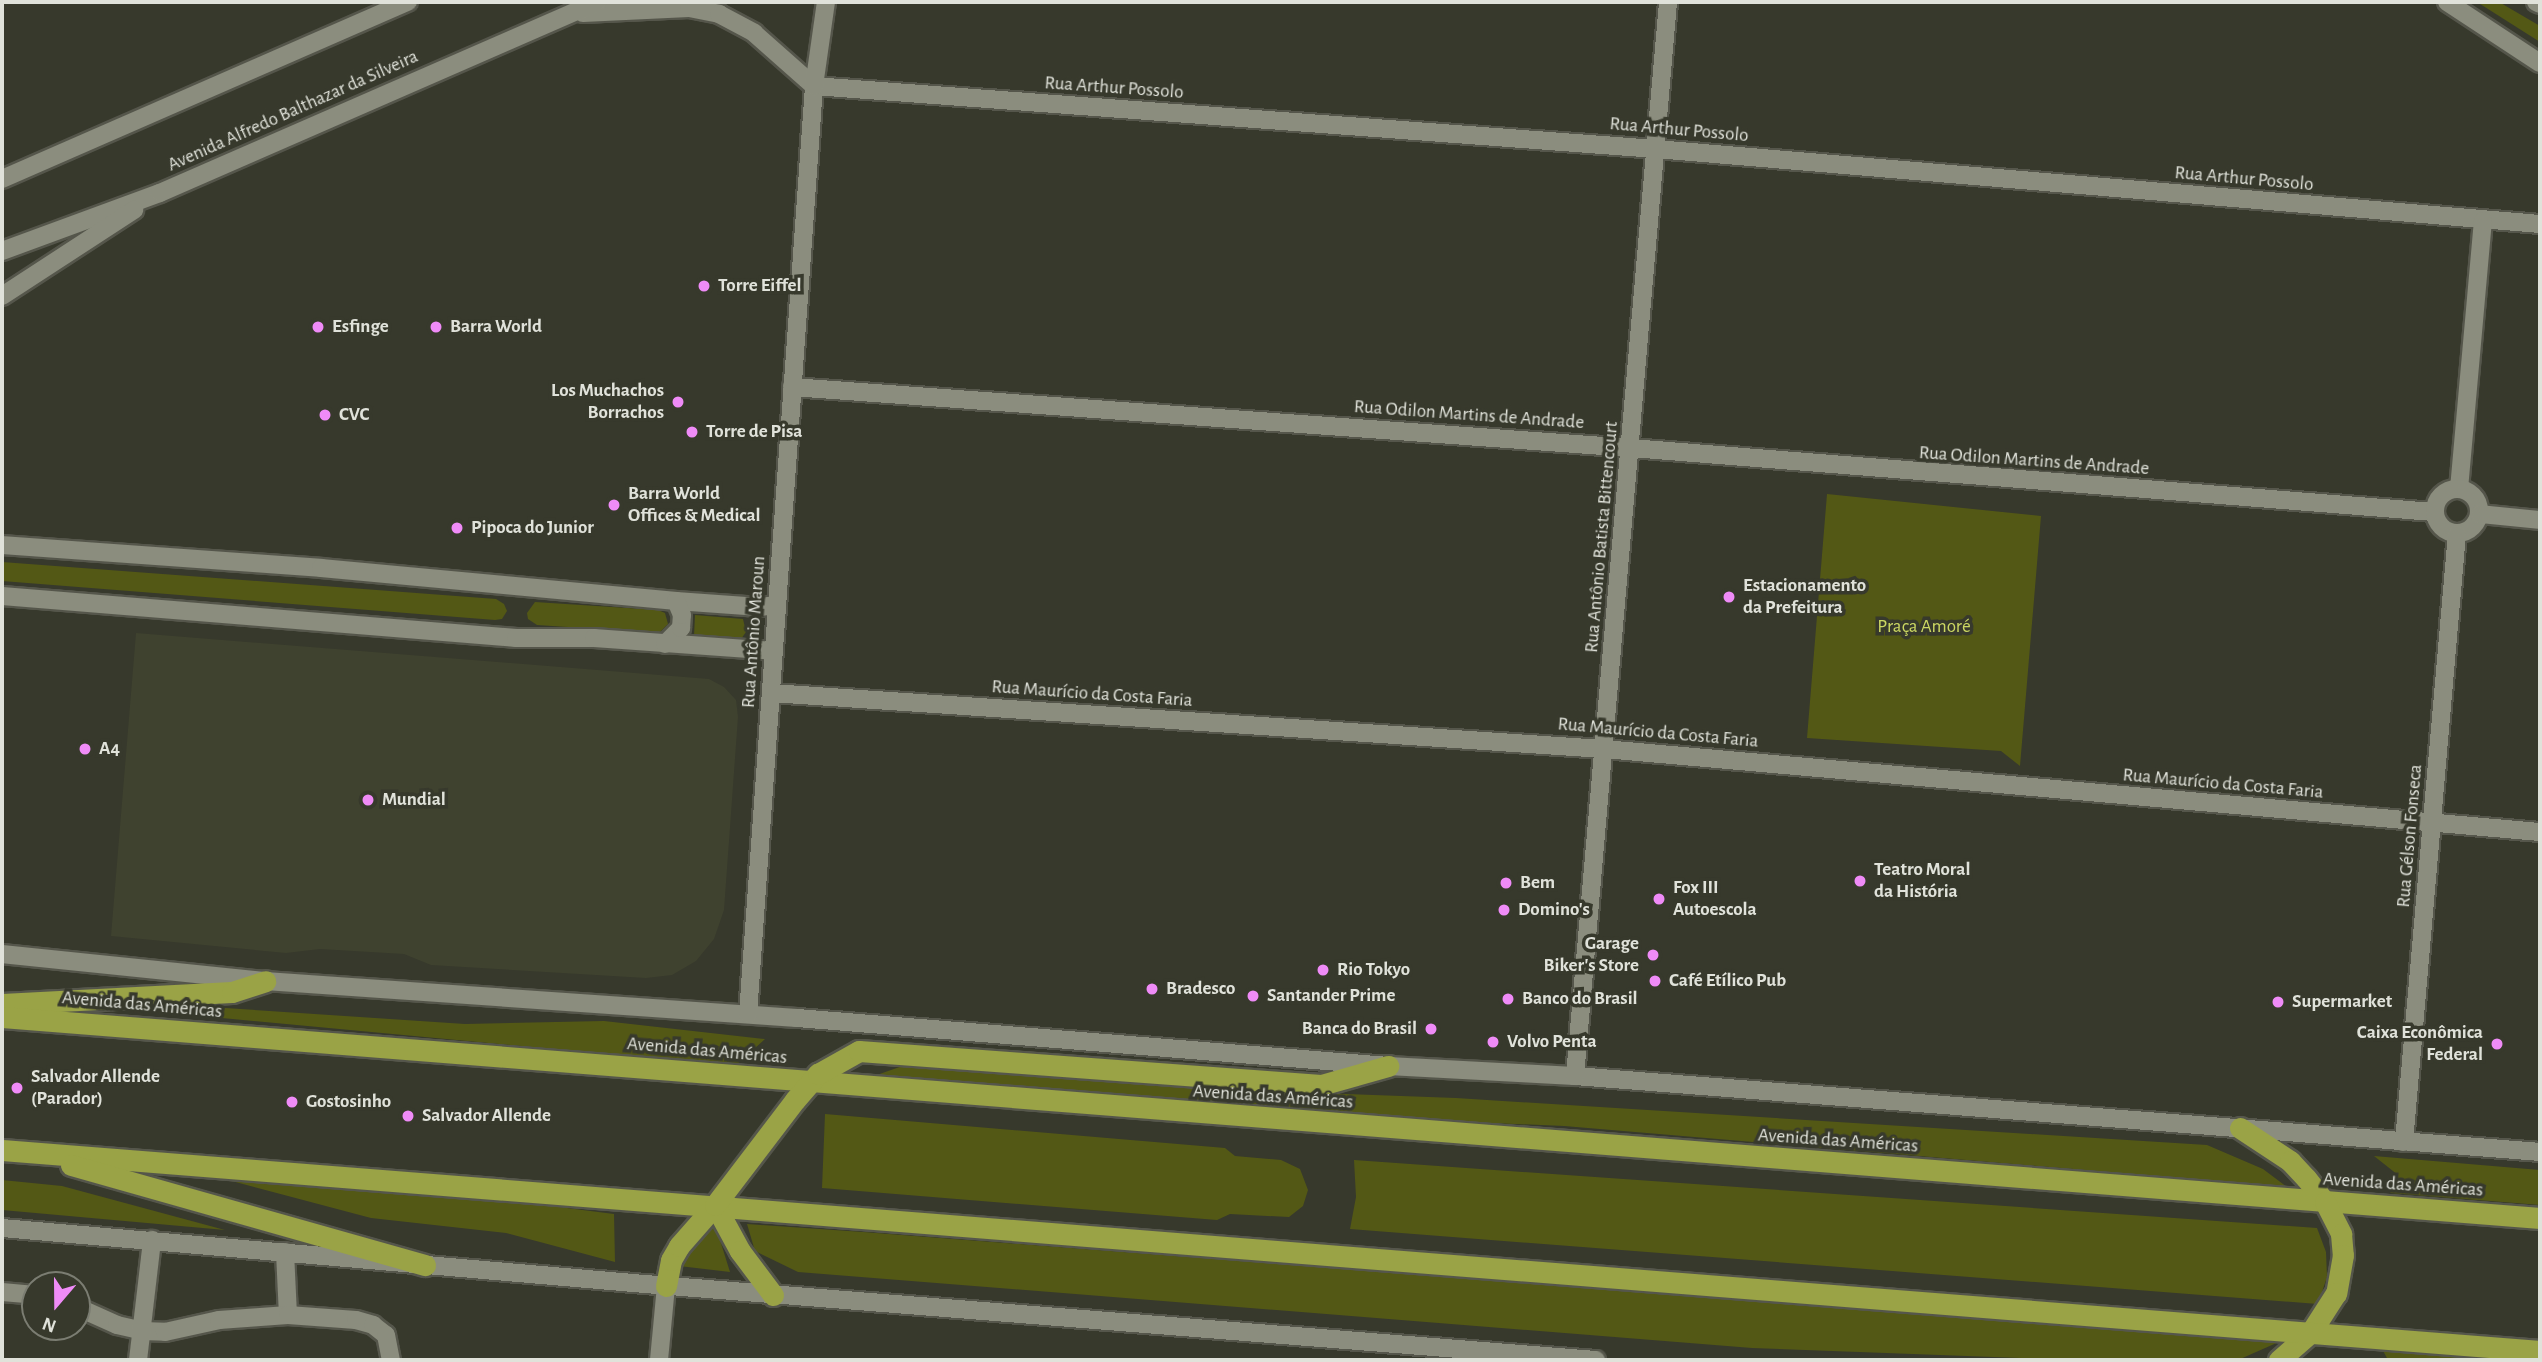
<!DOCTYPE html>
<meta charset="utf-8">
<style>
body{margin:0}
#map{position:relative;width:2542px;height:1362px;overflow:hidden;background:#37392c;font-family:"Alegreya Sans",sans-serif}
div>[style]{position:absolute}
.built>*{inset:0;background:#3f422f}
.green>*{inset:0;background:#535815}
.roads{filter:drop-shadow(2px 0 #55564b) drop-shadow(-2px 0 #55564b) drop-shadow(0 2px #55564b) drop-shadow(0 -2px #55564b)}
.street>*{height:18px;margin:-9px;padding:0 9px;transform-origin:9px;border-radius:9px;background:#8b8d7e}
.street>.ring{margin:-9px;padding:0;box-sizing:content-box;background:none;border:18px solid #8b8d7e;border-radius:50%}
.secondary>*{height:18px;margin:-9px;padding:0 9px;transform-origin:9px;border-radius:9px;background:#8b8d7e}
.highway>*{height:21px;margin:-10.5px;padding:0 10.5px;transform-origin:10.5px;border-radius:10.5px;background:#9aa346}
.dots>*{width:19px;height:19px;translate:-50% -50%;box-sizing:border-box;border:4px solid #37392c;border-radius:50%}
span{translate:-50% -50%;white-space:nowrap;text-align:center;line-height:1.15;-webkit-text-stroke:7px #37392c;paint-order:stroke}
.street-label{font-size:19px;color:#e0e2da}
.poi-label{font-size:19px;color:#e0e2da;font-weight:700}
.left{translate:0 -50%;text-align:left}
.right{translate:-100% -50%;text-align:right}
.park-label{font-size:19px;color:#ccd862}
.frame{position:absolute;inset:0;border:4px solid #e0e2da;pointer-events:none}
.north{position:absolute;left:21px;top:1271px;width:70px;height:70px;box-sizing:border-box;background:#37392c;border:2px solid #7b7d72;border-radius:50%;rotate:200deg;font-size:19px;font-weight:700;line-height:28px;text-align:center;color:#e0e2da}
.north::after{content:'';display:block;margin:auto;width:24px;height:32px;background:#ef8bf7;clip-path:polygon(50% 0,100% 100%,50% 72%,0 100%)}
</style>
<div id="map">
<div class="built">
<i style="clip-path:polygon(136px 633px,709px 679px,724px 687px,736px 700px,738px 717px,724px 910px,714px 939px,696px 961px,672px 975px,646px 978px,431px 965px,404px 954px,320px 949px,286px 953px,111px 936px)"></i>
</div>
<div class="green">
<i style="clip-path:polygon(2477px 2px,2499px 2px,2540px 26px,2540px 42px)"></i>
<i style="clip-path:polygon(1827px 494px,2041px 516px,2020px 766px,2001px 751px,1807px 738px)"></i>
<i style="clip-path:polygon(2px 562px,496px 599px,504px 604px,507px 611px,502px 619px,495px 620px,2px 581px)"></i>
<i style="clip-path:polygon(535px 602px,658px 610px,665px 613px,668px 624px,659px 633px,537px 625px,528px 619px,527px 613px)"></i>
<i style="clip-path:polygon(695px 615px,743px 619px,746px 632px,741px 639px,694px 636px)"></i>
<i style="clip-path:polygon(210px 1007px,465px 1024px,604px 1021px,765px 1039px,735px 1066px,158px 1012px)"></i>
<i style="clip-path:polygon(911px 1063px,1291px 1092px,1456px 1098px,2207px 1145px,2263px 1169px,2287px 1187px,1564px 1126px,1398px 1119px,871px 1077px)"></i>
<i style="clip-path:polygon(825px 1114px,1225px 1148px,1235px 1156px,1281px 1160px,1300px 1169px,1308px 1190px,1303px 1206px,1289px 1217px,1230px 1214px,1217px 1220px,822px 1188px)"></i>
<i style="clip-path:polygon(2374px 1156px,2540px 1170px,2540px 1205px,2390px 1193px,2398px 1175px)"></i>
<i style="clip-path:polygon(1354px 1160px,2317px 1228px,2326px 1252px,2327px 1277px,2318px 1304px,1350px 1229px,1356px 1197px)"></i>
<i style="clip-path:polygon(213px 1176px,432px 1191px,614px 1214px,615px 1262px,506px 1233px,371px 1218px)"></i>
<i style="clip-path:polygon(2px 1180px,62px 1186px,225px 1230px,2px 1210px)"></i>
<i style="clip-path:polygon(705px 1223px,715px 1224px,730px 1272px,679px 1266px)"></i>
<i style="clip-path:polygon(747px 1224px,863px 1232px,2281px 1341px,2238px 1360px,2074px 1360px,1752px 1348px,798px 1272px,755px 1251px)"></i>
<i style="clip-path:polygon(2381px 1347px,2535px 1360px,2388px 1360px)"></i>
</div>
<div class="roads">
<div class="street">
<i style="left:814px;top:86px;width:844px;rotate:4.28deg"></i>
<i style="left:1656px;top:149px;width:887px;rotate:4.85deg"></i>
<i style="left:792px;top:387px;width:841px;rotate:4.16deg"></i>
<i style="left:1631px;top:448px;width:806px;rotate:4.56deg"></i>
<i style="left:2459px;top:489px;width:269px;rotate:-84.9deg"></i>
<i class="ring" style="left:2435px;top:489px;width:26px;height:26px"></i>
<i style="left:2480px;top:514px;width:60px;rotate:5.7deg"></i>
<i style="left:2px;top:545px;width:320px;rotate:4.1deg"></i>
<i style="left:321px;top:568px;width:357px;rotate:5.3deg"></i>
<i style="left:676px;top:601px;width:84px;rotate:4.1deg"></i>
<i style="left:760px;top:607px;width:17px;rotate:-7deg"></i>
<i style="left:2px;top:596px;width:516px;rotate:4.67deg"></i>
<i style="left:516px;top:638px;width:78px"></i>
<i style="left:594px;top:638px;width:180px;rotate:4.1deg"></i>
<i style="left:665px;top:644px;width:23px;rotate:-45deg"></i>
<i style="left:681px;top:628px;width:13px;rotate:-86deg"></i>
<i style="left:682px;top:615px;width:15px;rotate:-113deg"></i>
<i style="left:771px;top:693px;width:835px;rotate:3.85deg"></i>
<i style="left:1604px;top:749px;width:940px;rotate:5.07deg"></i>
<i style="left:2404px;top:1142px;width:610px;rotate:-85.02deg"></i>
<i style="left:285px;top:1252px;width:63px;rotate:87.3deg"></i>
<i style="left:2px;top:1292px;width:33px;rotate:5deg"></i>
<i style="left:77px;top:1307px;width:44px;rotate:24.2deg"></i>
<i style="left:117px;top:1325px;width:26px;rotate:13deg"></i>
<i style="left:142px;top:1331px;width:23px;rotate:2deg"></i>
<i style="left:165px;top:1332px;width:55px;rotate:-12.5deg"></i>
<i style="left:219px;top:1320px;width:69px;rotate:-4.1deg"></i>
<i style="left:288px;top:1315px;width:68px;rotate:4.2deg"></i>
<i style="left:356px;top:1320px;width:18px;rotate:16deg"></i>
<i style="left:373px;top:1325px;width:16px;rotate:38deg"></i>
<i style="left:386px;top:1335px;width:25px;rotate:79deg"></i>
<i style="left:138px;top:1360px;width:121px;rotate:-83.3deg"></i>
<i style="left:659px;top:1360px;width:74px;rotate:-84.6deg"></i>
</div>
<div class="secondary">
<i style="left:2447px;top:2px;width:111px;rotate:33.3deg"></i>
<i style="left:2536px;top:2px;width:4px;rotate:27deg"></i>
<i style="left:583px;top:13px;width:106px;rotate:-2.7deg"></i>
<i style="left:689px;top:8px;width:31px;rotate:11deg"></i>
<i style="left:719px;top:14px;width:40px;rotate:28deg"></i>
<i style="left:754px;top:33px;width:80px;rotate:41.5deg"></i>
<i style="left:2px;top:179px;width:443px;rotate:-23.6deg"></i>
<i style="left:2px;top:251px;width:168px;rotate:-20.2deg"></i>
<i style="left:160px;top:193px;width:477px;rotate:-23.6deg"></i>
<i style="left:2px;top:296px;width:158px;rotate:-33.1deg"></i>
<i style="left:2px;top:954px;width:264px;rotate:5.9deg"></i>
<i style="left:265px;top:981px;width:533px;rotate:3.98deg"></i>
<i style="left:797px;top:1018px;width:593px;rotate:4.64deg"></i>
<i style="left:1388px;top:1066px;width:187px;rotate:3.1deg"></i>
<i style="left:1575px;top:1076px;width:968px;rotate:4.5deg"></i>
<i style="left:748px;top:1014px;width:930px;rotate:-85.93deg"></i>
<i style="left:814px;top:86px;width:85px;rotate:-81.9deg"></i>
<i style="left:1575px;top:1076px;width:1078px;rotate:-85.05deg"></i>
<i style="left:2px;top:1228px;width:645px;rotate:4.98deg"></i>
<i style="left:645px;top:1284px;width:954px;rotate:4.57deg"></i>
</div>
<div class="highway">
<i style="left:2px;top:1004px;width:230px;rotate:-3deg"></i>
<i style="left:232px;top:992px;width:35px;rotate:-18deg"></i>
<i style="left:2px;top:1017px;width:2546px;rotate:4.53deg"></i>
<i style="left:2240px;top:1128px;width:60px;rotate:33.4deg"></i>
<i style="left:2290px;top:1161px;width:23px;rotate:47deg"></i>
<i style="left:2306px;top:1178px;width:31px;rotate:52deg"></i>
<i style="left:2325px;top:1202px;width:36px;rotate:63deg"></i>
<i style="left:2341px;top:1234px;width:21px;rotate:85deg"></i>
<i style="left:2343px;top:1255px;width:39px;rotate:100deg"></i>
<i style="left:2336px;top:1293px;width:46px;rotate:122.7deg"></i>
<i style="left:2311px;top:1332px;width:43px;rotate:138.8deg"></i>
<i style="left:2px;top:1150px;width:2546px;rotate:4.53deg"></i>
<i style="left:71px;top:1165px;width:368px;rotate:15.8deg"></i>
<i style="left:715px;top:1205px;width:52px;rotate:61.5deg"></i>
<i style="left:740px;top:1251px;width:55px;rotate:53.1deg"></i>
<i style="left:666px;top:1286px;width:26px;rotate:-79deg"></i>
<i style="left:671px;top:1260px;width:16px;rotate:-60deg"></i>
<i style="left:679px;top:1246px;width:55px;rotate:-48.7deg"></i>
<i style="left:715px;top:1205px;width:132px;rotate:-52.7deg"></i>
<i style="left:795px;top:1100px;width:35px;rotate:-49deg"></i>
<i style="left:818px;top:1074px;width:47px;rotate:-29.3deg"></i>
<i style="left:859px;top:1051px;width:463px;rotate:4.2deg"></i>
<i style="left:1321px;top:1085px;width:70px;rotate:-15.8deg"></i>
</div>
</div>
<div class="dots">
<i style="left:704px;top:286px;background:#ef8bf7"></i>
<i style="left:318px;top:327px;background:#ef8bf7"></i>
<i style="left:436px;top:327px;background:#ef8bf7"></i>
<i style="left:678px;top:402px;background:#ef8bf7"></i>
<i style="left:325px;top:415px;background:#ef8bf7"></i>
<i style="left:692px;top:432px;background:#ef8bf7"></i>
<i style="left:614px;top:505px;background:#ef8bf7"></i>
<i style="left:457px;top:528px;background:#ef8bf7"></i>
<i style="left:1729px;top:597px;background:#ef8bf7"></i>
<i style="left:85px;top:749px;background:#ef8bf7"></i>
<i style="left:368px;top:800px;background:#ef8bf7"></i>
<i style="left:1860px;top:881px;background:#ef8bf7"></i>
<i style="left:1506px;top:883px;background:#ef8bf7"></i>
<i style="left:1659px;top:899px;background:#ef8bf7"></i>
<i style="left:1504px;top:910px;background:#ef8bf7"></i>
<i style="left:1653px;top:955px;background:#ef8bf7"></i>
<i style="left:1323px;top:970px;background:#ef8bf7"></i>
<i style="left:1655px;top:981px;background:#ef8bf7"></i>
<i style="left:1152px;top:989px;background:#ef8bf7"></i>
<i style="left:1253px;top:996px;background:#ef8bf7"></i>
<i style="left:1508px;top:999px;background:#ef8bf7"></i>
<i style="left:2278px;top:1002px;background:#ef8bf7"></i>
<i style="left:1431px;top:1029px;background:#ef8bf7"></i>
<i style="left:1493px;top:1042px;background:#ef8bf7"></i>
<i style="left:2497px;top:1044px;background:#ef8bf7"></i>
<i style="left:17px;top:1088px;background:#ef8bf7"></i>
<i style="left:292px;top:1102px;background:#ef8bf7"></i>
<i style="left:408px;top:1116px;background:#ef8bf7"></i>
</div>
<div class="street-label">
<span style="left:1114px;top:88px;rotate:4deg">Rua Arthur Possolo</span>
<span style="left:293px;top:111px;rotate:-24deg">Avenida Alfredo Balthazar da Silveira</span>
<span style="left:1679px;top:130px;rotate:5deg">Rua Arthur Possolo</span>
<span style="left:2244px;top:179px;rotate:5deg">Rua Arthur Possolo</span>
<span style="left:1469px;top:415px;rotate:4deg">Rua Odilon Martins de Andrade</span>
<span style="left:2034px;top:461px;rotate:4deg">Rua Odilon Martins de Andrade</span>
<span style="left:1602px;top:537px;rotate:-85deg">Rua Antônio Batista Bittencourt</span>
<span style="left:754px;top:632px;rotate:-86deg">Rua Antônio Maroun</span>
<span style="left:1092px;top:694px;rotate:4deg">Rua Maurício da Costa Faria</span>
<span style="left:1658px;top:733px;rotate:5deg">Rua Maurício da Costa Faria</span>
<span style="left:2223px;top:784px;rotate:5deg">Rua Maurício da Costa Faria</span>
<span style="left:2410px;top:836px;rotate:-85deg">Rua Gélson Fonseca</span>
<span style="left:142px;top:1005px;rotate:5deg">Avenida das Américas</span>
<span style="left:707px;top:1051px;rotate:5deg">Avenida das Américas</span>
<span style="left:1273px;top:1097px;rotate:4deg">Avenida das Américas</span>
<span style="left:1838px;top:1141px;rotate:4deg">Avenida das Américas</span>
<span style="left:2403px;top:1185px;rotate:4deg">Avenida das Américas</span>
</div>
<div class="poi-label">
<span class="left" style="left:718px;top:286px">Torre Eiffel</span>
<span class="left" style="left:332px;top:327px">Esfinge</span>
<span class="left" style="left:450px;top:327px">Barra World</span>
<span class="right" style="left:664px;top:402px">Los Muchachos<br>Borrachos</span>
<span class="left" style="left:339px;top:415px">CVC</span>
<span class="left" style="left:706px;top:432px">Torre de Pisa</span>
<span class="left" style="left:628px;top:505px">Barra World<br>Offices &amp; Medical</span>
<span class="left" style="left:471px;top:528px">Pipoca do Junior</span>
<span class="left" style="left:1743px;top:597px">Estacionamento<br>da Prefeitura</span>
<span class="left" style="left:99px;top:749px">A4</span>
<span class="left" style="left:382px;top:800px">Mundial</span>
<span class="left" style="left:1874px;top:881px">Teatro Moral<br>da História</span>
<span class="left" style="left:1520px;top:883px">Bem</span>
<span class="left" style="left:1673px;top:899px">Fox III<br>Autoescola</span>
<span class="left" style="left:1518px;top:910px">Domino's</span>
<span class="right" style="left:1639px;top:955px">Garage<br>Biker's Store</span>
<span class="left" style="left:1337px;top:970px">Rio Tokyo</span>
<span class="left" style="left:1669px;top:981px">Café Etílico Pub</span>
<span class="left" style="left:1166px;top:989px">Bradesco</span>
<span class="left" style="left:1267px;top:996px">Santander Prime</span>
<span class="left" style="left:1522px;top:999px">Banco do Brasil</span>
<span class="left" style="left:2292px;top:1002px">Supermarket</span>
<span class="right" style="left:1417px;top:1029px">Banca do Brasil</span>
<span class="right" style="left:2483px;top:1044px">Caixa Econômica<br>Federal</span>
<span class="left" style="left:1507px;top:1042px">Volvo Penta</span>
<span class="left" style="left:31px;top:1088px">Salvador Allende<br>(Parador)</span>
<span class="left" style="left:306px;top:1102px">Gostosinho</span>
<span class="left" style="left:422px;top:1116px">Salvador Allende</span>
</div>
<div class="park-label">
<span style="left:1924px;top:627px">Praça Amoré</span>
</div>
<div class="frame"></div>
<div class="north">N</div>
</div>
